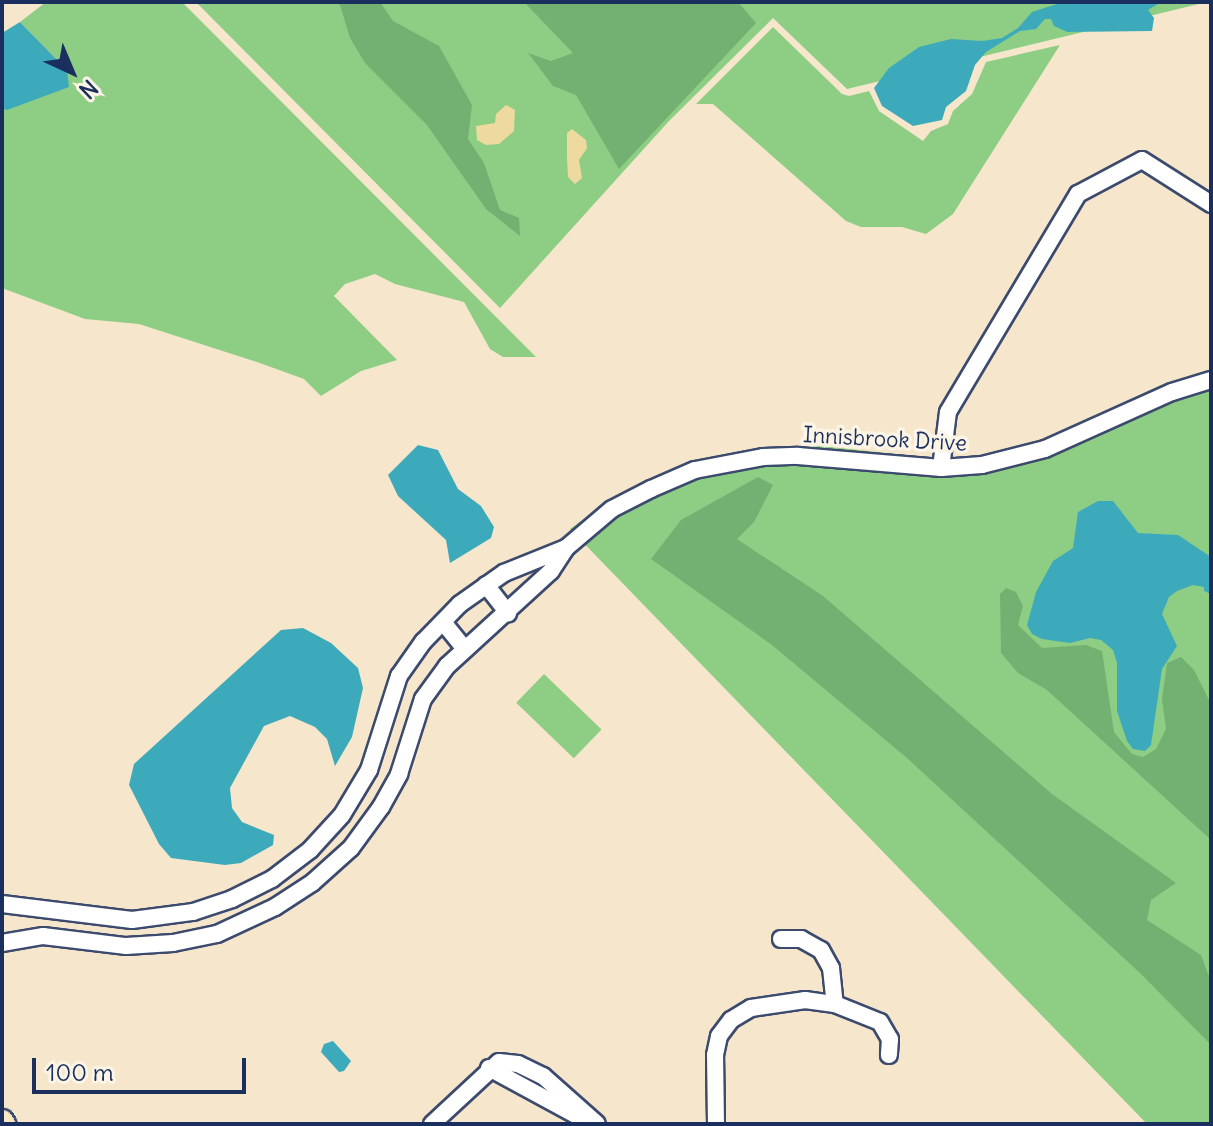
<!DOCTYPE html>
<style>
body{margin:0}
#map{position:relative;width:1213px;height:1126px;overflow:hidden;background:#f5e6cc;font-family:Delius,sans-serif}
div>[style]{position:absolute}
.green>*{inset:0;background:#8ece84;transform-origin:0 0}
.forest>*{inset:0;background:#72b172}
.sand>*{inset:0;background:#eeda9e}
.water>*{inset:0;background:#3daabb}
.roads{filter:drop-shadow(2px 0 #3c4a6e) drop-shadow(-2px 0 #3c4a6e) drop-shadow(0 2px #3c4a6e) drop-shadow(0 -2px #3c4a6e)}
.street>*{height:16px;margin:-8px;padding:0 8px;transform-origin:8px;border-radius:8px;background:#fff}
.secondary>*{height:22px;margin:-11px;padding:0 11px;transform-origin:11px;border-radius:11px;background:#fae7c3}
span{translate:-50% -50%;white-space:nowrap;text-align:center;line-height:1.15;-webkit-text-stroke:7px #fcf5e5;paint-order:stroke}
.street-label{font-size:22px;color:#1b2f5e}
.frame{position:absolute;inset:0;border:4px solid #1b2f5e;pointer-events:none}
.north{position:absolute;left:32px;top:32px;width:80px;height:80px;-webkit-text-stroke:6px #fcf5e5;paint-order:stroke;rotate:136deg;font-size:22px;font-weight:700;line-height:32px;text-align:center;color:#1b2f5e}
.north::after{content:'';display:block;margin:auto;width:28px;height:36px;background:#1b2f5e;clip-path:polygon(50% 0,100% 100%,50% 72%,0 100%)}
.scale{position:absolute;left:32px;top:1058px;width:214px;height:36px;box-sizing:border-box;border:4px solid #1b2f5e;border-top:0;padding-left:10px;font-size:24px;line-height:28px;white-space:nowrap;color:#1b2f5e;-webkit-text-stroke:6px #fcf5e5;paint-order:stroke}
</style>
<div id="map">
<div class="green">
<i style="clip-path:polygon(46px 2px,182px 2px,536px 357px,503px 357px,490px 349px,464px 302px,395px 284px,375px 274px,345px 284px,334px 296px,397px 360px,361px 371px,321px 396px,304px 379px,257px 362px,139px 324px,85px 319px,2px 288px,2px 109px,7px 110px,67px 70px,20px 22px)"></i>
<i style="clip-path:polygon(196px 2px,1207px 2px,847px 89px,773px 18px,669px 121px,500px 308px)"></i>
<i style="clip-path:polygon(773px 27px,842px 94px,849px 96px,869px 91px,879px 111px,923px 141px,931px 131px,948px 124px,953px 111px,972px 94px,986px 62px,1060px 45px,953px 214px,926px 234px,902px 227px,861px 227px,846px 221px,713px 104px,696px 104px)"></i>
<i style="clip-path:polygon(1211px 369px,1211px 1124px,1147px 1124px,570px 529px,607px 502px,649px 479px,695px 461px,742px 451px,822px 446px,923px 457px,970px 458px,1027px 447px,1163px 384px)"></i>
<i style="left:544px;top:674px;width:80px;height:40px;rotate:44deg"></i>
</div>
<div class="forest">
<i style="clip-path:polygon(334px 2px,380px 2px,393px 21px,439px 46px,472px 105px,468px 139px,484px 163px,500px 210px,519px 218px,520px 236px,486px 209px,427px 125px,365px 63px,350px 38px,340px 5px)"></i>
<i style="clip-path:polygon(524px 2px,738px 2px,756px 23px,619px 169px,576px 95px,553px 86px,528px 53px,551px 61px,573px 53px)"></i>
<i style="clip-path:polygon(758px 477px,773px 485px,754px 522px,737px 539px,823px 596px,1052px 794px,1176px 883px,1151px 900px,1147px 920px,1201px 955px,1211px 982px,1211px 1045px,1141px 974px,907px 758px,772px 645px,651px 559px,681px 520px)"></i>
<i style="clip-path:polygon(1006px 588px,1016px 592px,1023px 606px,1018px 625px,1042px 648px,1086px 645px,1102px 651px,1114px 732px,1132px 754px,1143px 757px,1156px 749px,1166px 729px,1162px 699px,1167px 663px,1181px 657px,1194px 670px,1211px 704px,1211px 840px,1047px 690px,1018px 673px,1001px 653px,1000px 594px)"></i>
</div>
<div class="sand">
<i style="clip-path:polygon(506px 105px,515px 110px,514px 131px,499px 144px,486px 145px,477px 140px,476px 126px,495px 123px,496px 114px)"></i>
<i style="clip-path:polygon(572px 129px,586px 140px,587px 148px,579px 160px,582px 178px,575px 184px,568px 177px,567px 158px,567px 133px)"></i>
</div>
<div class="water">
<i style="clip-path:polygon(1063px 2px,1161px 2px,1148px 10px,1154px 18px,1152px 31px,1067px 32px,1054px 26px,1051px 19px,1045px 19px,1036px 29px,1020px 31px,986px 52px,975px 65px,966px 91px,946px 107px,942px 120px,913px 126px,882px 106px,874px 88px,889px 68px,919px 47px,951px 39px,982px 41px,1002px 38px,1018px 28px,1032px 12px)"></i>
<i style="clip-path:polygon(20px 22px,67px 70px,69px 87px,7px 110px,2px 109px,2px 33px)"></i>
<i style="clip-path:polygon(418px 445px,438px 450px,458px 489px,481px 506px,494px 527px,491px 538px,450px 563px,446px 540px,398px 496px,388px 475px)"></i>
<i style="clip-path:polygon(1098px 501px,1113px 501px,1138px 533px,1178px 535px,1211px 557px,1211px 594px,1204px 591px,1204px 587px,1193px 585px,1177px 591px,1169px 597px,1162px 614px,1177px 646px,1162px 669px,1151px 745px,1145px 751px,1133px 749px,1127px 741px,1117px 711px,1117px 663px,1113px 650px,1101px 640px,1090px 638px,1070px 643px,1042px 639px,1032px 634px,1027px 625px,1036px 592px,1053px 561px,1073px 548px,1078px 512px)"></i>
<i style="clip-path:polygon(303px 628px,331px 643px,358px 668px,363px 688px,352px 737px,335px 766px,327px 739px,315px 727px,290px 716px,264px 726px,230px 788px,232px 808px,242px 822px,274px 835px,273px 845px,241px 863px,225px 865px,171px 858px,159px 844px,129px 785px,134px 764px,281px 630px)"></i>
<i style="clip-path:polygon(333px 1041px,351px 1061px,344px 1071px,339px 1072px,321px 1052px,324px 1044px)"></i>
</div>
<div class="roads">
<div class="street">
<i style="left:941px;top:468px;width:56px;rotate:-82.9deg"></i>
<i style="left:948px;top:412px;width:254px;rotate:-59.2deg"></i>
<i style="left:1078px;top:194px;width:72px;rotate:-28deg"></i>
<i style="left:1142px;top:160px;width:82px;rotate:32.5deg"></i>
<i style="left:486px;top:585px;width:36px;rotate:52deg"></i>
<i style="left:443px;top:622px;width:35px;rotate:51deg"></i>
<i style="left:2px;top:904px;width:131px;rotate:7deg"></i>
<i style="left:132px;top:920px;width:62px;rotate:-7.5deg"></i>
<i style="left:193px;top:912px;width:41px;rotate:-18.4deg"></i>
<i style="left:232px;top:899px;width:45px;rotate:-26.6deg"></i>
<i style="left:272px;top:879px;width:48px;rotate:-37.3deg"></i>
<i style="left:310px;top:850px;width:47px;rotate:-47.6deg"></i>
<i style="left:342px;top:815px;width:52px;rotate:-59deg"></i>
<i style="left:369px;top:770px;width:99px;rotate:-72.3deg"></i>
<i style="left:399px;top:676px;width:42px;rotate:-54.8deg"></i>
<i style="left:423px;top:642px;width:53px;rotate:-45.8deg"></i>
<i style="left:460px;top:604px;width:54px;rotate:-35.2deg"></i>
<i style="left:504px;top:573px;width:67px;rotate:-22deg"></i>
<i style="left:566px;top:548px;width:60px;rotate:-40.3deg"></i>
<i style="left:612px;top:509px;width:44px;rotate:-27.1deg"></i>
<i style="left:651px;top:489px;width:48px;rotate:-23.4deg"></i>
<i style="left:695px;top:470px;width:69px;rotate:-10.8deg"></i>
<i style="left:763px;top:457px;width:35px;rotate:-2deg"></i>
<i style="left:798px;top:456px;width:144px;rotate:4.8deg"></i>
<i style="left:941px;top:468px;width:41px;rotate:-4.2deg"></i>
<i style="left:982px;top:465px;width:65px;rotate:-14.3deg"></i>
<i style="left:1045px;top:449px;width:139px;rotate:-24.2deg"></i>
<i style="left:1172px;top:392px;width:41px;rotate:-17.1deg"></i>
<i style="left:781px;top:939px;width:20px"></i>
<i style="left:801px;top:939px;width:23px;rotate:29deg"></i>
<i style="left:821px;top:950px;width:21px;rotate:61deg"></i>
<i style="left:831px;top:968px;width:36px;rotate:84deg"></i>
<i style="left:2px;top:943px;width:42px;rotate:-9.7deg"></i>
<i style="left:43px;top:936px;width:84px;rotate:6.9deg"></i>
<i style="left:126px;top:946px;width:47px;rotate:-3.7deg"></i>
<i style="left:173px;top:943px;width:45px;rotate:-11.6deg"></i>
<i style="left:217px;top:934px;width:64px;rotate:-25deg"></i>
<i style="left:275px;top:907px;width:44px;rotate:-33deg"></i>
<i style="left:312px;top:883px;width:52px;rotate:-41.9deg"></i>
<i style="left:351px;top:848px;width:51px;rotate:-53.8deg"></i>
<i style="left:381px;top:807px;width:38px;rotate:-61deg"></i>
<i style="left:399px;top:774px;width:79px;rotate:-72.3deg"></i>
<i style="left:423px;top:699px;width:41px;rotate:-54deg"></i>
<i style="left:447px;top:666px;width:141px;rotate:-42.4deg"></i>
<i style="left:551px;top:571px;width:27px;rotate:-57deg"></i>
<i style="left:489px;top:1068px;width:107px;rotate:28.5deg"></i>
<i style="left:432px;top:1124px;width:91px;rotate:-42.8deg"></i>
<i style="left:499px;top:1062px;width:19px;rotate:6deg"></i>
<i style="left:518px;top:1064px;width:28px;rotate:26deg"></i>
<i style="left:543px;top:1076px;width:72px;rotate:41.6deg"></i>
<i style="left:716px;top:1124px;width:69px;rotate:-90.8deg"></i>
<i style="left:715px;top:1055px;width:19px;rotate:-78deg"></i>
<i style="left:719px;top:1036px;width:20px;rotate:-53deg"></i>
<i style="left:731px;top:1020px;width:23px;rotate:-31deg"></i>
<i style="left:751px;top:1008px;width:55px;rotate:-8.4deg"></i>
<i style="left:805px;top:1000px;width:30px;rotate:8deg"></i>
<i style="left:835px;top:1004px;width:48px;rotate:21.8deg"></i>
<i style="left:880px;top:1022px;width:20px;rotate:60deg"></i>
<i style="left:890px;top:1039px;width:16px;rotate:94deg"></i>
</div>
<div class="secondary">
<i style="left:2px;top:1121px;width:4px;rotate:56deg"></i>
</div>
</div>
<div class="street-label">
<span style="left:885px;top:439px;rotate:3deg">Innisbrook Drive</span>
</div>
<div class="frame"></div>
<div class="north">N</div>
<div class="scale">100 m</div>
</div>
